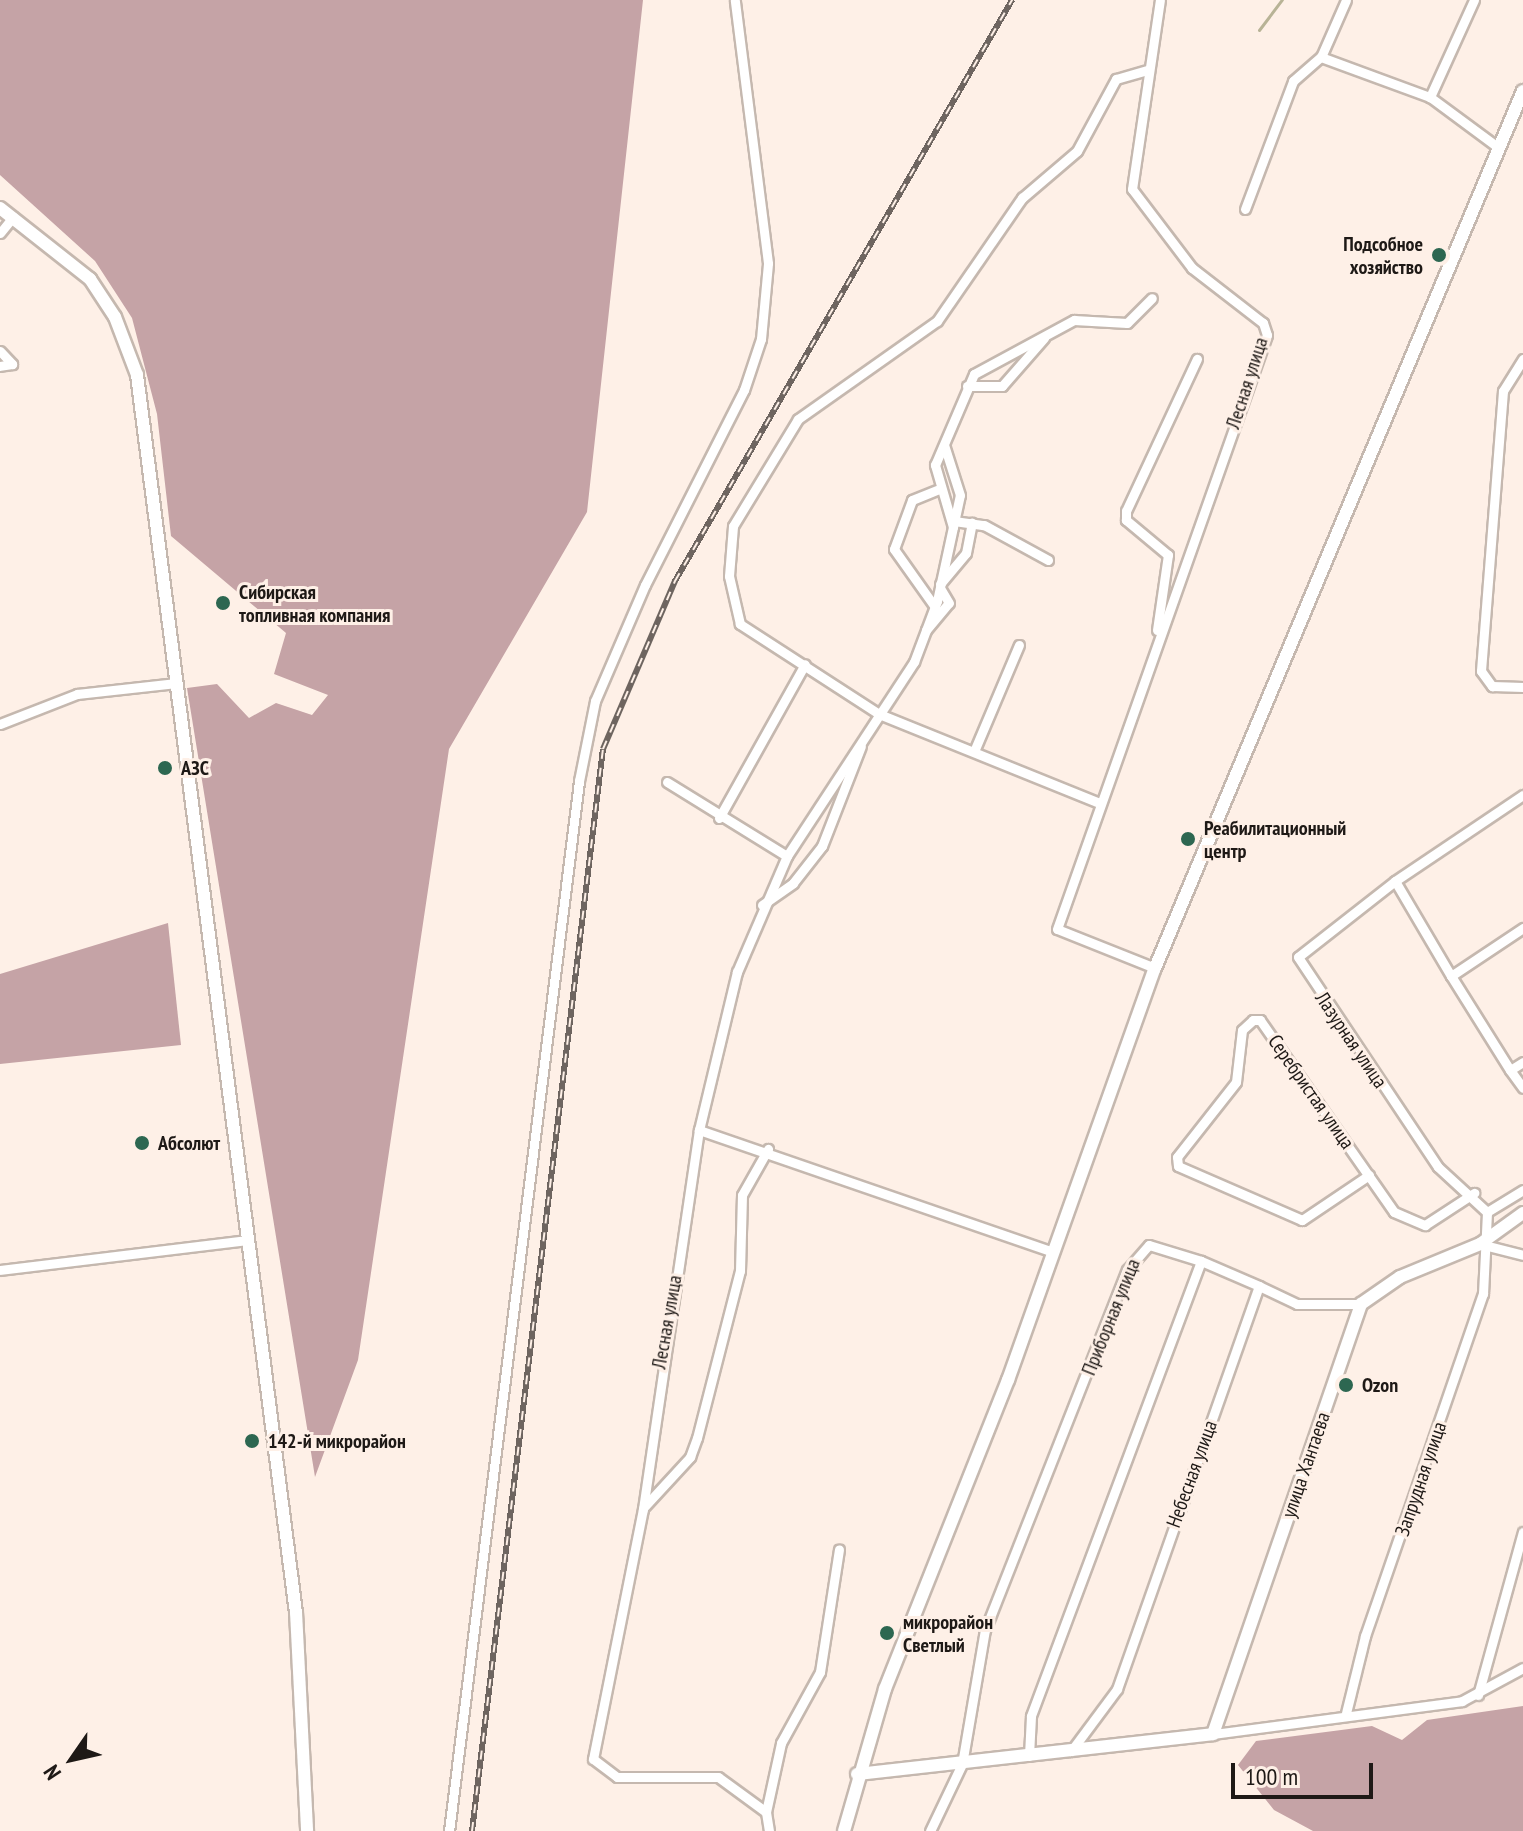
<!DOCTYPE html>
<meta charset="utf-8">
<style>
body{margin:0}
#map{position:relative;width:1523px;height:1831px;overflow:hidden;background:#fef0e7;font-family:"PT Sans Narrow",sans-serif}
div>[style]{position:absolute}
.forest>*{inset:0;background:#c5a3a6}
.stream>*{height:3px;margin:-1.5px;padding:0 1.5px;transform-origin:1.5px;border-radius:1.5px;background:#b8b396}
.roads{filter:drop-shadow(2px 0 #c5b8af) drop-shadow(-2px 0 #c5b8af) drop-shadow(0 2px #c5b8af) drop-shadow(0 -2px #c5b8af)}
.street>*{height:9px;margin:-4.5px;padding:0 4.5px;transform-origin:4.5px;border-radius:4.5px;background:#fff}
.secondary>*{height:12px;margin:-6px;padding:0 6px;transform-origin:6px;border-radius:6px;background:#fff}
.rail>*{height:6px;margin-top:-3px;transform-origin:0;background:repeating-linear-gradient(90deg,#fef0e7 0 9px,#6e6560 0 18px);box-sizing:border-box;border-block:2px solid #6e6560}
.dots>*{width:22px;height:22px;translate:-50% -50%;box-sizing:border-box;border:4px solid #fef0e7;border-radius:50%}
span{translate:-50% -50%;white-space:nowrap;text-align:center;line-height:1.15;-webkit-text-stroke:6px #fef0e7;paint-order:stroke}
.poi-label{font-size:20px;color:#1e1916;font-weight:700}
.right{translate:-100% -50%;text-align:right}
.left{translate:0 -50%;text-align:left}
.street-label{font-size:20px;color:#1e1916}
.north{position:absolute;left:32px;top:1719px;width:80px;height:80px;-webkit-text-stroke:6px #fef0e7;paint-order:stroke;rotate:236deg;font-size:22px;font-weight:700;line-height:32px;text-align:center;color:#1e1916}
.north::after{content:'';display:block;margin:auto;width:28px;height:36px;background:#1e1916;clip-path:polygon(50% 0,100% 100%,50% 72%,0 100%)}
.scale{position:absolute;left:1231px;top:1763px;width:142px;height:36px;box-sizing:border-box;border:4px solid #1e1916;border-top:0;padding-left:10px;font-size:24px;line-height:28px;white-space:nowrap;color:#1e1916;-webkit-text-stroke:6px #fef0e7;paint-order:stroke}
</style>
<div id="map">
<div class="forest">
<i style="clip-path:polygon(0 0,643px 0,587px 512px,449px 749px,358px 1360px,315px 1477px,187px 688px,217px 684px,249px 718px,276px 703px,312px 715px,328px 695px,274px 674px,286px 633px,171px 536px,157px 414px,132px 318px,95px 261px,0 175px)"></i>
<i style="clip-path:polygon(168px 923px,181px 1045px,0 1064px,0 974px)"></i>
<i style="clip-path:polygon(1523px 1706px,1523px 1831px,1313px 1831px,1274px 1810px,1238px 1765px,1256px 1741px,1372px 1726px,1402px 1740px,1427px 1720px)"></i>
</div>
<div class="stream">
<i style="left:1259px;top:30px;width:38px;rotate:-53deg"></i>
</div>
<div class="roads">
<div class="street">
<i style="left:1474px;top:0;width:107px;rotate:114.4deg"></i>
<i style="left:1430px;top:97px;width:86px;rotate:36.5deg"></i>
<i style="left:1321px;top:57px;width:116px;rotate:20.2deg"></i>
<i style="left:1245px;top:209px;width:137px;rotate:-69.4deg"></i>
<i style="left:1293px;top:81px;width:37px;rotate:-41deg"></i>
<i style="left:1321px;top:57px;width:62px;rotate:-66.3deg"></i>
<i style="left:0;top:233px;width:21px;rotate:-51deg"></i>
<i style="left:0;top:351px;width:18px;rotate:47deg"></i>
<i style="left:12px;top:364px;width:12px;rotate:171deg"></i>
<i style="left:1523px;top:359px;width:38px;rotate:122deg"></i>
<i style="left:1503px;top:391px;width:281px;rotate:94.5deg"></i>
<i style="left:1481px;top:671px;width:19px;rotate:54deg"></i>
<i style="left:1492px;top:686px;width:31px;rotate:2deg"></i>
<i style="left:967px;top:386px;width:35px"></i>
<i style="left:1002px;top:386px;width:64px;rotate:-48.8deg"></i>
<i style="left:954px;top:521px;width:30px;rotate:8deg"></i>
<i style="left:984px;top:525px;width:73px;rotate:28.7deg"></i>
<i style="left:953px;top:527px;width:65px;rotate:-106.2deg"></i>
<i style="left:935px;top:465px;width:99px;rotate:-66.8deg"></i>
<i style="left:974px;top:374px;width:114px;rotate:-28.4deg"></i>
<i style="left:1074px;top:320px;width:53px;rotate:3.2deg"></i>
<i style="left:1127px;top:323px;width:35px;rotate:-45deg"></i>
<i style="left:940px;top:584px;width:40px;rotate:-50deg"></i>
<i style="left:966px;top:553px;width:31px;rotate:-79deg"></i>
<i style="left:935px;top:607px;width:71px;rotate:-125.3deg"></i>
<i style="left:894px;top:549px;width:52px;rotate:-69.8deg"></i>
<i style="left:912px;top:500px;width:27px;rotate:-22deg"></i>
<i style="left:926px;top:630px;width:35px;rotate:-50deg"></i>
<i style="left:949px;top:603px;width:17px;rotate:-121deg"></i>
<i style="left:1157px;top:630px;width:76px;rotate:-81.7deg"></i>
<i style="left:1168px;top:555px;width:55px;rotate:-140.2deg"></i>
<i style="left:1126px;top:520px;width:9px;rotate:-90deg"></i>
<i style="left:1126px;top:511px;width:168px;rotate:-65deg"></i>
<i style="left:0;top:724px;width:83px;rotate:-21.3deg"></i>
<i style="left:77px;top:694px;width:100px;rotate:-6.3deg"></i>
<i style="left:975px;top:749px;width:113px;rotate:-67.1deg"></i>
<i style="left:667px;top:782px;width:141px;rotate:31.7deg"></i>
<i style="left:1097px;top:802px;width:235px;rotate:-158deg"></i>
<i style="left:879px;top:714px;width:166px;rotate:-147.1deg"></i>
<i style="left:740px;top:624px;width:49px;rotate:-102.9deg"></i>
<i style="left:729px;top:576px;width:50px;rotate:-85.4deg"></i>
<i style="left:733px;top:526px;width:125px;rotate:-58.7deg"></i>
<i style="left:798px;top:419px;width:170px;rotate:-35.2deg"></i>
<i style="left:937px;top:321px;width:150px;rotate:-55.4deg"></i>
<i style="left:1022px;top:198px;width:72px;rotate:-40.5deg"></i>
<i style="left:1077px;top:151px;width:82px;rotate:-61.6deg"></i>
<i style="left:1116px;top:79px;width:33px;rotate:-16deg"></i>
<i style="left:719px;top:818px;width:176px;rotate:-60.8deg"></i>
<i style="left:1395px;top:881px;width:123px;rotate:141.9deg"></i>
<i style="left:1298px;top:957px;width:252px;rotate:56.3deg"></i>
<i style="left:1438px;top:1167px;width:67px;rotate:42.6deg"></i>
<i style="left:762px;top:905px;width:38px;rotate:-35deg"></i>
<i style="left:793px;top:883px;width:47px;rotate:-51.9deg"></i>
<i style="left:822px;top:846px;width:107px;rotate:-68.7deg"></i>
<i style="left:1155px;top:968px;width:105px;rotate:-158.3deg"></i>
<i style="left:1057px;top:929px;width:630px;rotate:-70.53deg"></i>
<i style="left:1267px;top:335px;width:13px;rotate:-108deg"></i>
<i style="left:1263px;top:323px;width:90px;rotate:-142.2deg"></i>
<i style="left:1192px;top:268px;width:99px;rotate:-127.2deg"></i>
<i style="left:1132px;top:189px;width:191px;rotate:-81.6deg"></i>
<i style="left:1451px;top:976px;width:110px;rotate:-120.5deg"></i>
<i style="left:1395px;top:881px;width:154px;rotate:-33.9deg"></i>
<i style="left:1523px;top:1062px;width:15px;rotate:148deg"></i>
<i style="left:1510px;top:1070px;width:22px;rotate:54deg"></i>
<i style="left:1510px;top:1070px;width:111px;rotate:-122.1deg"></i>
<i style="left:1451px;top:976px;width:87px;rotate:-33.7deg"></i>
<i style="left:699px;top:1130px;width:374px;rotate:19deg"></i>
<i style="left:1369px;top:1175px;width:81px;rotate:146.1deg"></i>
<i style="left:1302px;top:1220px;width:135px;rotate:-156.5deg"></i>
<i style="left:1178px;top:1166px;width:9px;rotate:-96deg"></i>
<i style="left:1177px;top:1157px;width:95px;rotate:-51.8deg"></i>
<i style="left:1236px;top:1082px;width:52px;rotate:-83.4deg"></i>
<i style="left:1242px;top:1030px;width:15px;rotate:-42deg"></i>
<i style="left:1253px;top:1020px;width:7px"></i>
<i style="left:1260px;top:1020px;width:234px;rotate:55.1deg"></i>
<i style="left:1394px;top:1212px;width:34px;rotate:23deg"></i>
<i style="left:1425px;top:1225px;width:59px;rotate:-33.1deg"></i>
<i style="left:1480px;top:1244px;width:44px;rotate:14.3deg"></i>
<i style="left:1201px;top:1261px;width:63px;rotate:23.3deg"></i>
<i style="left:0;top:1270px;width:249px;rotate:-6.9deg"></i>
<i style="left:645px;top:1506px;width:67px;rotate:-47.4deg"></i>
<i style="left:690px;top:1457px;width:20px;rotate:-70deg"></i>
<i style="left:697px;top:1438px;width:172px;rotate:-75.6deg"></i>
<i style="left:740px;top:1271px;width:76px;rotate:-88.5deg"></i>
<i style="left:742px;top:1195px;width:53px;rotate:-60.5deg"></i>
<i style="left:1478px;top:1695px;width:169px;rotate:-74.6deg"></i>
<i style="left:1346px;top:1713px;width:79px;rotate:-76.1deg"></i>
<i style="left:1365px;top:1636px;width:362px;rotate:-71deg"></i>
<i style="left:1483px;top:1294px;width:82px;rotate:-87.2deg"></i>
<i style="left:1487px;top:1212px;width:42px;rotate:-31.4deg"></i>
<i style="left:1213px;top:1734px;width:251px;rotate:-7.5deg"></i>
<i style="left:1462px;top:1701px;width:69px;rotate:-28.4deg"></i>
<i style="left:1071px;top:1751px;width:77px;rotate:-53.4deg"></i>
<i style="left:1117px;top:1689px;width:427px;rotate:-70.6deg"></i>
<i style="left:1259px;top:1286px;width:42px;rotate:25.3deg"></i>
<i style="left:1297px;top:1304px;width:64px"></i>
<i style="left:766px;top:1812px;width:71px;rotate:-77.7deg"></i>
<i style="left:781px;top:1743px;width:81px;rotate:-61.2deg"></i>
<i style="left:820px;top:1672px;width:124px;rotate:-81.2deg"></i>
<i style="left:449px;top:1831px;width:1058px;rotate:-82.94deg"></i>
<i style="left:579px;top:781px;width:82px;rotate:-78.7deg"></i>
<i style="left:595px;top:701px;width:126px;rotate:-66.7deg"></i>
<i style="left:645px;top:585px;width:219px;rotate:-63.1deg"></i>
<i style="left:744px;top:390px;width:54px;rotate:-71.6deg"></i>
<i style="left:761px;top:339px;width:76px;rotate:-84.7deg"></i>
<i style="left:768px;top:263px;width:265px;rotate:-97.2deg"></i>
<i style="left:769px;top:1831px;width:19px;rotate:-99deg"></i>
<i style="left:766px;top:1812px;width:59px;rotate:-143.9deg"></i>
<i style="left:718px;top:1777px;width:101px;rotate:180deg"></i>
<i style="left:617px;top:1777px;width:30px;rotate:-143deg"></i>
<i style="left:593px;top:1759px;width:255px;rotate:-78.7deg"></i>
<i style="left:643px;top:1509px;width:383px;rotate:-81.6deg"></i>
<i style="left:699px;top:1130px;width:163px;rotate:-76.5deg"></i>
<i style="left:737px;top:972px;width:126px;rotate:-66.7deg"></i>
<i style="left:787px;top:856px;width:232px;rotate:-56.8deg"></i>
<i style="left:914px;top:662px;width:65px;rotate:-69.3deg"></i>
<i style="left:937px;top:601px;width:108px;rotate:-77.8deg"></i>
<i style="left:960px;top:495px;width:52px;rotate:-107.7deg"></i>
<i style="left:930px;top:1831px;width:74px;rotate:-64.5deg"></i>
<i style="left:962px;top:1764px;width:136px;rotate:-80.3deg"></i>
<i style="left:985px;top:1630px;width:387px;rotate:-68.5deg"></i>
<i style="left:1127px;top:1270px;width:33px;rotate:-49deg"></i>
<i style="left:1149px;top:1245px;width:54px;rotate:17.1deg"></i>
<i style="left:1201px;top:1261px;width:486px;rotate:110.5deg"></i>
<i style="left:1031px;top:1716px;width:40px;rotate:92.9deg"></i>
</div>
<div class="secondary">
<i style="left:0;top:208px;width:115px;rotate:38.3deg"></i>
<i style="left:90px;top:279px;width:45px;rotate:56.7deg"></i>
<i style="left:115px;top:317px;width:62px;rotate:69.2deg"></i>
<i style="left:137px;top:375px;width:1247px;rotate:82.68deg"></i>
<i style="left:296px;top:1612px;width:219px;rotate:87.1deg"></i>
<i style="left:857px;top:1774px;width:358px;rotate:-6.4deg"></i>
<i style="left:1213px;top:1734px;width:455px;rotate:-71deg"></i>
<i style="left:1361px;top:1304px;width:47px;rotate:-34.7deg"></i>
<i style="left:1400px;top:1277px;width:87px;rotate:-22.4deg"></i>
<i style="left:1480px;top:1244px;width:53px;rotate:-35.8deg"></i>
<i style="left:844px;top:1831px;width:148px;rotate:-73.9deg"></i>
<i style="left:885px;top:1689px;width:333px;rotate:-68.3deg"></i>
<i style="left:1008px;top:1380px;width:437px;rotate:-70.4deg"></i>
<i style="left:1155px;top:968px;width:951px;rotate:-67.24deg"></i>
</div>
</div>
<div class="rail">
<i style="left:472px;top:1831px;width:1090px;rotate:-83.1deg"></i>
<i style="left:603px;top:749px;width:183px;rotate:-66.8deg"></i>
<i style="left:675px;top:581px;width:672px;rotate:-59.88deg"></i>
</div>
<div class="dots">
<i style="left:1439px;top:255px;background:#2d6751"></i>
<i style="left:223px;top:603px;background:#2d6751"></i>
<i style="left:165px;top:768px;background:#2d6751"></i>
<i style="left:1188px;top:839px;background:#2d6751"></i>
<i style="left:142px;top:1143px;background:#2d6751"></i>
<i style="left:1346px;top:1385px;background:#2d6751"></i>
<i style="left:252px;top:1441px;background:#2d6751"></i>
<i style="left:887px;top:1633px;background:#2d6751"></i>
</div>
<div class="poi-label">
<span class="right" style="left:1423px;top:256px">Подсобное<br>хозяйство</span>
<span class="left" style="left:239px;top:604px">Сибирская<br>топливная компания</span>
<span class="left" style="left:181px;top:768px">АЗС</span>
<span class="left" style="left:1204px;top:840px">Реабилитационный<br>центр</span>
<span class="left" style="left:158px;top:1143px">Абсолют</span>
<span class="left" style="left:1362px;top:1385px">Ozon</span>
<span class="left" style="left:268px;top:1441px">142-й микрорайон</span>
<span class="left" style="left:903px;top:1634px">микрорайон<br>Светлый</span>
</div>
<div class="street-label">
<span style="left:1247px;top:383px;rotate:-72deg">Лесная улица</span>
<span style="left:1351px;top:1040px;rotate:56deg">Лазурная улица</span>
<span style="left:1311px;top:1092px;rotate:55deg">Серебристая улица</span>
<span style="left:1111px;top:1317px;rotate:-68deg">Приборная улица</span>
<span style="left:667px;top:1322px;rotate:-80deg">Лесная улица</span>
<span style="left:1306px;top:1465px;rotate:-71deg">улица Хантаева</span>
<span style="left:1192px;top:1474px;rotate:-70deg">Небесная улица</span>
<span style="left:1421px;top:1479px;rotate:-71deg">Запрудная улица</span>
</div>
<div class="north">N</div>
<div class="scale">100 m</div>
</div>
